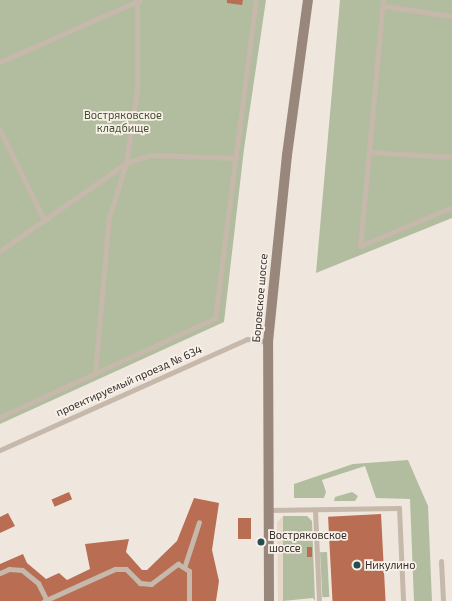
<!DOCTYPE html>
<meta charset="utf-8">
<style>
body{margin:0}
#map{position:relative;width:452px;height:601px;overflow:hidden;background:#efe7dd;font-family:"Exo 2",sans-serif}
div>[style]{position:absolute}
.green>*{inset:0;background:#b2bd9f;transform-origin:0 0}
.plaza>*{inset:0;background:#e6d8c6}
.building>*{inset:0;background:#b96d52;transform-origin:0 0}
.lane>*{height:5px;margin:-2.5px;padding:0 2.5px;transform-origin:2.5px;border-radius:2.5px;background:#c6b8aa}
.secondary>*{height:10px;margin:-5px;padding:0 5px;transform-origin:5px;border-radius:5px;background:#9a877c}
.dots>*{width:11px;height:11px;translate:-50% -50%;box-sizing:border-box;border:2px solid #f8f1e9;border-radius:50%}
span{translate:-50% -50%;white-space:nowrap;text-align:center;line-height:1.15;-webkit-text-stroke:3.5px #f8f1e9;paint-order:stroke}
.park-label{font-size:11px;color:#44502f}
.street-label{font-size:11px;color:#352d29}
.poi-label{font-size:11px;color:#352d29}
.left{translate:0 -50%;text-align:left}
</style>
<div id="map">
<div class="green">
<i style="clip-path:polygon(0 0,266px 0,244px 149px,224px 322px,0 424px)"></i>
<i style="clip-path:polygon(340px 0,452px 0,452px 218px,316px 273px)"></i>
<i style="clip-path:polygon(408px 460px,428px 506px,432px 601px,414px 601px,410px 499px,376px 498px,365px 466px,322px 480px,326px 492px,324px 498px,294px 498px,294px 484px,353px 464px)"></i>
<i style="clip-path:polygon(352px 492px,358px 496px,355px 501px,334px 501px,335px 497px)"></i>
<i style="clip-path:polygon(283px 516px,307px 516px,312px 521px,315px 601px,313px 598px,283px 601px)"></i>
<i style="left:327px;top:552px;width:45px;height:7px;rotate:87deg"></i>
</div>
<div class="plaza">
<i style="clip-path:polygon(283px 516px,283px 601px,278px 601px,277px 522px)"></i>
</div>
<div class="building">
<i style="clip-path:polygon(227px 0,243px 0,242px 5px,227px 3px)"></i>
<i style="left:69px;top:492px;width:8px;height:19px;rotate:67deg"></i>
<i style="clip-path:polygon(194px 498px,219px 503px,212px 550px,219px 581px,216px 601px,0 601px,0 564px,23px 554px,27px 563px,46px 579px,59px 573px,67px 580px,90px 569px,85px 544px,129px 539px,126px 552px,142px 570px,147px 570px,177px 541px)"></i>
<i style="clip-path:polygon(8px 513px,15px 526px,0 533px,0 517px)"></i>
<i style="left:381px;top:514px;width:87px;height:53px;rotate:87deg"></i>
<i style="left:238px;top:518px;width:13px;height:21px"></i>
<i style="left:307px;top:547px;width:5px;height:10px"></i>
</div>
<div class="lane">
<i style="left:383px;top:0;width:247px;rotate:95.3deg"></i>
<i style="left:360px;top:246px;width:100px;rotate:-23deg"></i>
<i style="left:383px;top:6px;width:70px;rotate:8.2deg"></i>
<i style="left:0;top:62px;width:153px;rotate:-23.9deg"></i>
<i style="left:0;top:130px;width:100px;rotate:63.9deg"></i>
<i style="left:369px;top:152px;width:83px;rotate:3.4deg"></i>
<i style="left:0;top:251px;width:154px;rotate:-34.9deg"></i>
<i style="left:126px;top:163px;width:26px;rotate:-18deg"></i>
<i style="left:151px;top:155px;width:85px;rotate:2deg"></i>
<i style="left:95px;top:373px;width:157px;rotate:-84.9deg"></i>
<i style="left:109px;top:217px;width:57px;rotate:-72.5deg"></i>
<i style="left:126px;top:163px;width:73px;rotate:-81.3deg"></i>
<i style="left:137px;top:91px;width:90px;rotate:-90deg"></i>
<i style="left:0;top:417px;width:237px;rotate:-24.7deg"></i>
<i style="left:215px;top:318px;width:321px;rotate:-82.7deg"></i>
<i style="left:0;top:450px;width:271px;rotate:-24.2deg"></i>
<i style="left:247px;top:339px;width:21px;rotate:8deg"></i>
<i style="left:268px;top:510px;width:131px;rotate:-0.9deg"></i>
<i style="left:399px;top:508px;width:93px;rotate:87.5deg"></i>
<i style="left:315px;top:510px;width:91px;rotate:87.5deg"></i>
<i style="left:441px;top:561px;width:40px;rotate:87.1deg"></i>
<i style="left:185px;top:565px;width:45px;rotate:-72deg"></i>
<i style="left:0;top:573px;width:10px;rotate:-24deg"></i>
<i style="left:9px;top:569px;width:13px;rotate:4deg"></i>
<i style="left:22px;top:570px;width:21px;rotate:39deg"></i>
<i style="left:38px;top:583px;width:18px;rotate:63deg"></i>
<i style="left:44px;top:601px;width:78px;rotate:-24.3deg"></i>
<i style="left:115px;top:569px;width:11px"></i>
<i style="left:126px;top:569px;width:20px;rotate:45deg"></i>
<i style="left:140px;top:583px;width:11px;rotate:5deg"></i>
<i style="left:151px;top:584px;width:34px;rotate:-37deg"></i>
<i style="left:178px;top:564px;width:13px;rotate:32deg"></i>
<i style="left:189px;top:571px;width:30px;rotate:90deg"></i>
</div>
<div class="secondary">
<i style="left:269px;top:601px;width:259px;rotate:-90.2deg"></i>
<i style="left:268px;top:342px;width:188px;rotate:-84.2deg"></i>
<i style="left:287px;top:155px;width:156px;rotate:-82.3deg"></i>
</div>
<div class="dots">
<i style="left:261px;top:542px;background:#234e52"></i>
<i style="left:357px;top:565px;background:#234e52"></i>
</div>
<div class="park-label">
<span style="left:123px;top:122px">Востряковское<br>кладбище</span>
</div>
<div class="street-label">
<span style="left:260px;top:298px;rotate:-85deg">Боровское шоссе</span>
<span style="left:129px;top:381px;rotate:-24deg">проектируемый проезд № 634</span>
</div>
<div class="poi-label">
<span class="left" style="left:269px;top:542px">Востряковское<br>шоссе</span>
<span class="left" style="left:365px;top:565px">Никулино</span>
</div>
</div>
